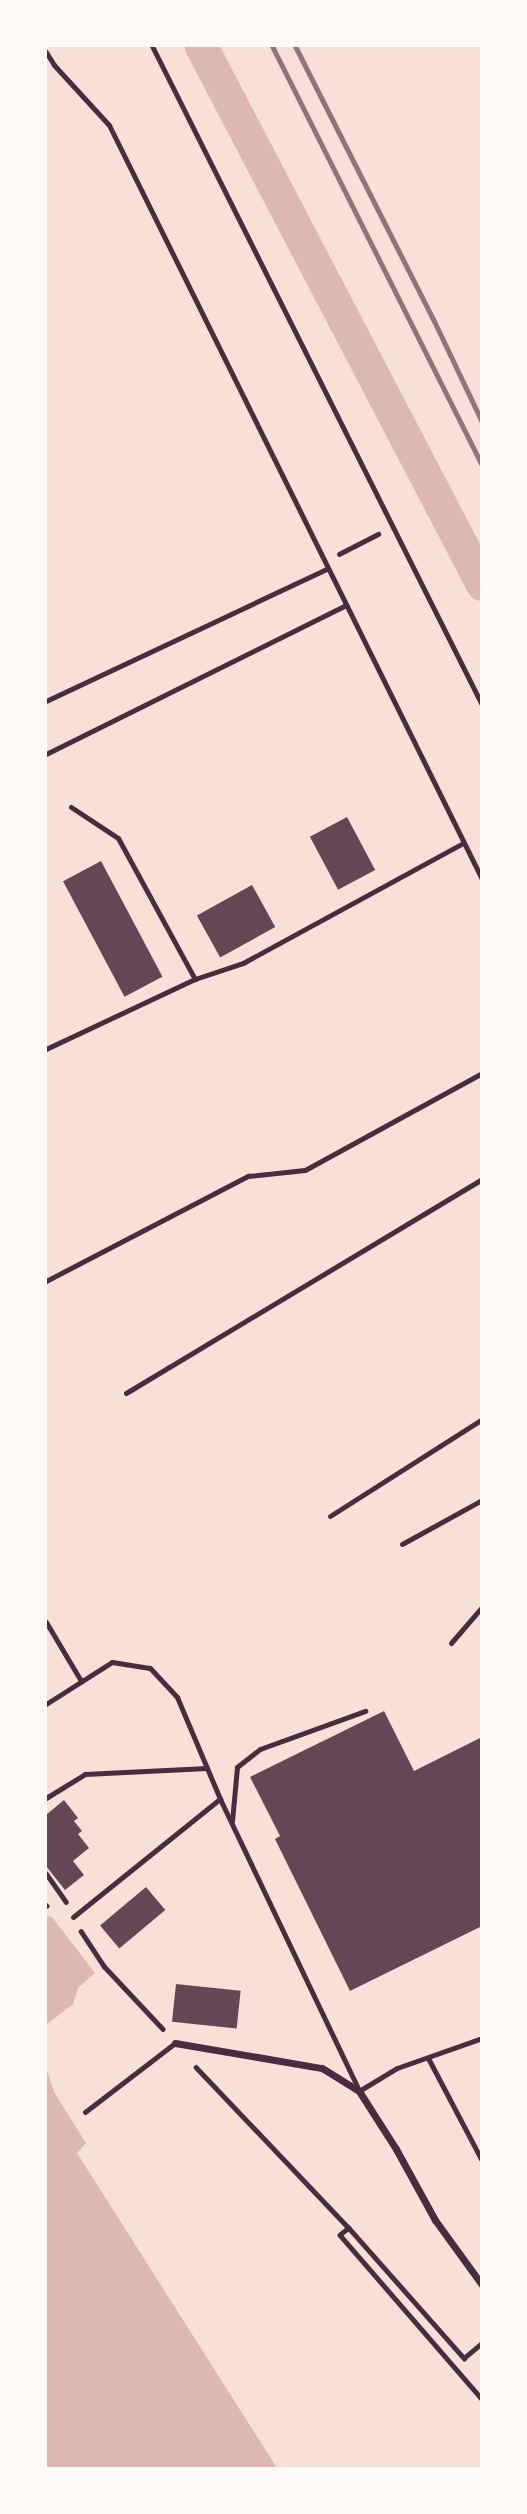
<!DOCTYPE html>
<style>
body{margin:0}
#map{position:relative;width:527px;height:2514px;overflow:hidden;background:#f7e1d7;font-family:"Source Serif 4",serif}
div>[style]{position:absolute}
.water>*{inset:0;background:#dcb8b0}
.canal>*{height:33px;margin:-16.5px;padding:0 16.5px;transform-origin:16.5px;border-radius:16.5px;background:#dcb8b0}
.building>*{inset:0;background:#644757;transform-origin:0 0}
.path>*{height:4.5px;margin:-2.25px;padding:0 2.25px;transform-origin:2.25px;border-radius:2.25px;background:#4a2c40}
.service>*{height:5px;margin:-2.5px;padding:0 2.5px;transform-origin:2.5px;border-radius:2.5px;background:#4a2c40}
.minor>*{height:7px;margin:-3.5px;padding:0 3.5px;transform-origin:3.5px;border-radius:3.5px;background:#4a2c40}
.rail>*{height:5px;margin:-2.5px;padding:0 2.5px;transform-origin:2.5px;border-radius:2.5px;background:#8f747c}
span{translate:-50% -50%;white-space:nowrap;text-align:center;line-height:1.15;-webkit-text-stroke:5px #fffaf5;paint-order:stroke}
.frame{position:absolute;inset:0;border:47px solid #fffaf5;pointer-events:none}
</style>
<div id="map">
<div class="water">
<i style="clip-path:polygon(46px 1916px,52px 1917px,95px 1973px,78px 1988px,73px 2004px,46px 2025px)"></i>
<i style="clip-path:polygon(46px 2067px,54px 2092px,86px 2143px,77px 2153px,277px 2468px,46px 2468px)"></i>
</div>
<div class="canal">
<i style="left:201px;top:46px;width:607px;rotate:62.42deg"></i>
</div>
<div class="building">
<i style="left:347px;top:817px;width:60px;height:42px;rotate:62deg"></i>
<i style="left:101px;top:861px;width:131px;height:43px;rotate:62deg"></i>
<i style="left:252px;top:885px;width:48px;height:63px;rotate:61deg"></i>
<i style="clip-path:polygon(384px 1711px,414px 1771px,482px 1737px,482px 1926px,350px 1991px,275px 1839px,280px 1836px,250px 1777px)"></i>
<i style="clip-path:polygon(64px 1800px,78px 1818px,74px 1821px,82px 1831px,78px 1834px,89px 1848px,73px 1861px,84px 1875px,65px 1890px,46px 1866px,46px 1815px)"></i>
<i style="left:146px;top:1887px;width:30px;height:60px;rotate:50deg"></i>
<i style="left:176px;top:1984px;width:65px;height:38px;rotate:6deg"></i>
</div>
<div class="path">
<i style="left:339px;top:554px;width:44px;rotate:-27.1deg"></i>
<i style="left:46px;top:1873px;width:35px;rotate:55deg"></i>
<i style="left:46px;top:1905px;width:1px;rotate:45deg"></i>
<i style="left:81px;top:1931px;width:42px;rotate:56.7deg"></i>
<i style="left:104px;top:1966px;width:86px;rotate:46.9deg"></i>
<i style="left:196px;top:2067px;width:222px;rotate:46.5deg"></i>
<i style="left:349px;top:2228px;width:174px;rotate:48.5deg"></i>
<i style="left:464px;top:2358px;width:23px;rotate:-40deg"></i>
<i style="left:349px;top:2228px;width:11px;rotate:142deg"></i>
<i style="left:340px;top:2235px;width:217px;rotate:49.1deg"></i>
</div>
<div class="service">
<i style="left:152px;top:46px;width:737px;rotate:63.4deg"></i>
<i style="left:46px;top:52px;width:15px;rotate:58deg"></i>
<i style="left:54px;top:65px;width:81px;rotate:47.5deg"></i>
<i style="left:109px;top:125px;width:841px;rotate:63.68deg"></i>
<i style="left:46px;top:701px;width:310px;rotate:-25.2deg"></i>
<i style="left:46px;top:754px;width:335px;rotate:-26.4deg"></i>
<i style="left:71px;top:807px;width:56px;rotate:33.4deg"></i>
<i style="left:118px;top:838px;width:161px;rotate:61.4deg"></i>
<i style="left:46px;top:1049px;width:165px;rotate:-25.2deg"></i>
<i style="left:195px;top:979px;width:51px;rotate:-18.4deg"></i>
<i style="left:243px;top:963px;width:251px;rotate:-28.6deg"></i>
<i style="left:46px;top:1281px;width:228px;rotate:-27.5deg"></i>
<i style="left:248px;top:1176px;width:57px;rotate:-6deg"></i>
<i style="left:305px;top:1170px;width:202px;rotate:-28.7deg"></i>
<i style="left:126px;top:1393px;width:415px;rotate:-31deg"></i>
<i style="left:330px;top:1516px;width:180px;rotate:-32.5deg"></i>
<i style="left:402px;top:1544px;width:91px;rotate:-28.8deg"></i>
<i style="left:46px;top:1622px;width:69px;rotate:59.3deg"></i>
<i style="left:451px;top:1643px;width:48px;rotate:-49.3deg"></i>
<i style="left:46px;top:1704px;width:78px;rotate:-32.5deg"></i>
<i style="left:112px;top:1662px;width:38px;rotate:9deg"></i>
<i style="left:150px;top:1668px;width:40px;rotate:47deg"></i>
<i style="left:177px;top:1697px;width:111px;rotate:67.1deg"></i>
<i style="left:46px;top:1798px;width:46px;rotate:-31.6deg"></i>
<i style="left:85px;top:1774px;width:122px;rotate:-2.8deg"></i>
<i style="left:232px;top:1821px;width:54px;rotate:-84.7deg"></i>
<i style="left:237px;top:1767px;width:29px;rotate:-38deg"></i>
<i style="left:260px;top:1749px;width:112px;rotate:-19.9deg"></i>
<i style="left:73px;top:1917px;width:189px;rotate:-38.8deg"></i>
<i style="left:220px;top:1799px;width:323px;rotate:64.5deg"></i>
<i style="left:359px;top:2091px;width:44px;rotate:-31.2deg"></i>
<i style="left:397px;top:2068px;width:90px;rotate:-19.4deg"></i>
<i style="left:428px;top:2058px;width:116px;rotate:62.3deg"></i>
<i style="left:85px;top:2112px;width:113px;rotate:-37.5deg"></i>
</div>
<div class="minor">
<i style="left:175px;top:2043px;width:149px;rotate:9.7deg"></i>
<i style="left:322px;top:2068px;width:44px;rotate:31.9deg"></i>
<i style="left:359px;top:2091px;width:69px;rotate:57.5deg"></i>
<i style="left:396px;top:2149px;width:81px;rotate:61.2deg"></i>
<i style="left:435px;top:2220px;width:80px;rotate:54.1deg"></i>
</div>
<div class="rail">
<i style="left:272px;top:46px;width:469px;rotate:63.4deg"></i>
<i style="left:295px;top:46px;width:308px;rotate:63.2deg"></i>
<i style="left:434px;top:321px;width:112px;rotate:64.6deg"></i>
</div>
<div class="frame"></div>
</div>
